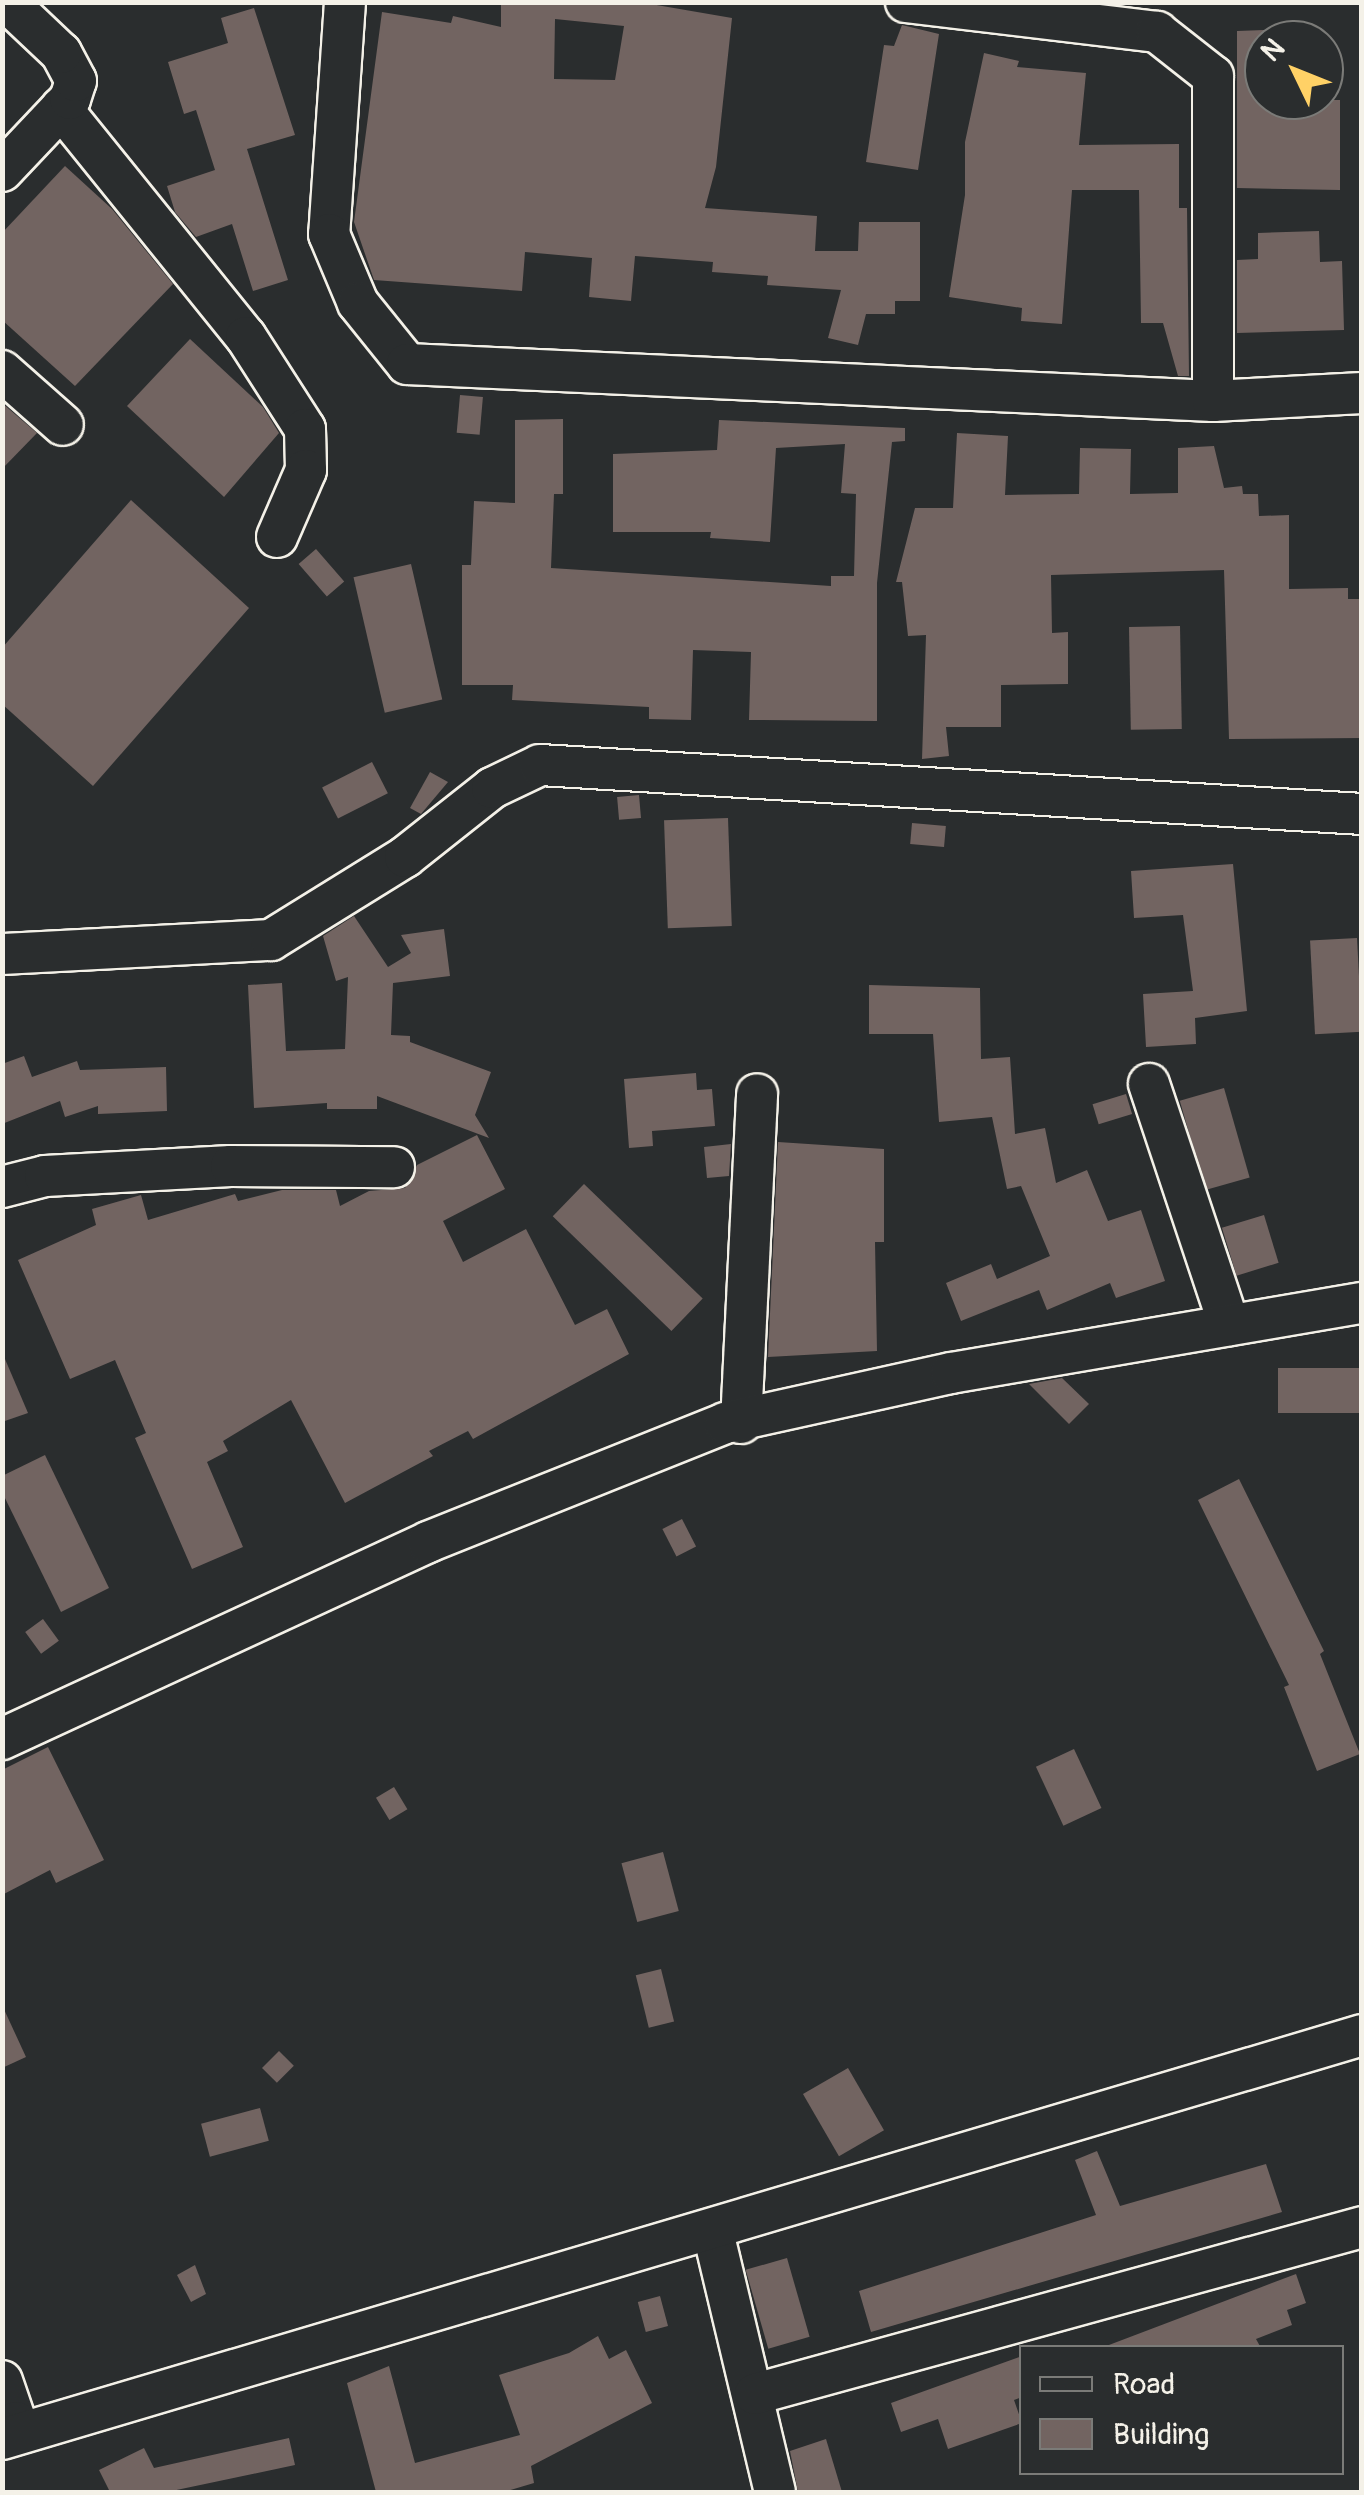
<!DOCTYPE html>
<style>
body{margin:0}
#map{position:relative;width:1364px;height:2495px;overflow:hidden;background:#2a2d2e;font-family:Pangolin,sans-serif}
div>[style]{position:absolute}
.building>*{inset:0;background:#726461;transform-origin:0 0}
.roads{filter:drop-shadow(2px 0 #f4f1e8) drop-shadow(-2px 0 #f4f1e8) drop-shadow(0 2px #f4f1e8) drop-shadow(0 -2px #f4f1e8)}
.minor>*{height:40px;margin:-20px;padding:0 20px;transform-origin:20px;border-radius:20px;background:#2a2d2e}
span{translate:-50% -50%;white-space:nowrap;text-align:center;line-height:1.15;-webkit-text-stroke:8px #2a2d2e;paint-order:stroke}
.frame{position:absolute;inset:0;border:5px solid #f4f1e8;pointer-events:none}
.legend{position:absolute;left:1019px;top:2345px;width:325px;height:130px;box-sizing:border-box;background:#2a2d2e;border:2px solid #7b7b78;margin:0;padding:12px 18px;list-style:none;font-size:30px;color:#f4f1e8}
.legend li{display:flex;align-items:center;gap:20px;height:50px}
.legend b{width:50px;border:2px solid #7b7b78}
.north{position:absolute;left:1244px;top:20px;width:100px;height:100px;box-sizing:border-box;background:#2a2d2e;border:2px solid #7b7b78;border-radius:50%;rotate:313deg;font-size:28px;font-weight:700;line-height:40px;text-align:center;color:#f4f1e8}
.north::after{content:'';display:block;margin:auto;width:35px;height:45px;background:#ffd166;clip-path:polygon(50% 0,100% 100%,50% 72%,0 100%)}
</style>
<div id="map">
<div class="building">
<i style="clip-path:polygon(evenodd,501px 2px,639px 2px,732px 18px,716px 167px,705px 208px,817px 216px,815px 251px,858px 251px,859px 222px,920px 222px,920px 301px,895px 301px,895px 314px,866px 314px,858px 345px,828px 338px,841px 290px,767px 285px,768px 276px,712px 272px,713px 262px,635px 256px,631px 301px,589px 297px,592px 258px,525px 252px,522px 291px,374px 280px,354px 222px,382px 12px,451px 23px,453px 16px,501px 27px,501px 2px,555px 19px,624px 26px,615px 80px,554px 79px,555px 19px)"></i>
<i style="clip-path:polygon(254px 8px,295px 135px,247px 149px,288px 280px,253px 291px,232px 224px,196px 237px,175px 212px,167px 186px,215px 170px,196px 110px,184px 114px,168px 62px,228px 43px,221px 18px)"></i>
<i style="clip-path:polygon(902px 25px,939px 34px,918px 170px,866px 162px,884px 45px,894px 46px)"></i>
<i style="clip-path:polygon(1264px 30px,1264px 100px,1340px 100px,1340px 190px,1237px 188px,1237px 31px)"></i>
<i style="clip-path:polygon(984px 53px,1019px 61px,1017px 67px,1086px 73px,1079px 145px,1179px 144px,1179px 208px,1187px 208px,1189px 376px,1178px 376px,1163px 323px,1141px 323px,1139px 190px,1072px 190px,1062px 324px,1021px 321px,1022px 308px,949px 297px,965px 195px,965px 142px)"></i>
<i style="clip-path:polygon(65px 166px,112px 209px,173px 284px,75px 386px,2px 320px,2px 233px)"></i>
<i style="clip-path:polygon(1319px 231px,1320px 262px,1342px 261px,1344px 330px,1237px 333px,1237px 260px,1258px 259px,1258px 233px)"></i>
<i style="clip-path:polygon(190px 339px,263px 407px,279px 433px,224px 497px,127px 406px)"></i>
<i style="left:460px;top:395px;width:23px;height:38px;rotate:5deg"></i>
<i style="clip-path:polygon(2px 403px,37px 433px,2px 469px)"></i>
<i style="clip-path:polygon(563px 419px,563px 494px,554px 494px,551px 568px,831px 586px,831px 576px,854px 576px,856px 494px,841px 493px,845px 444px,776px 448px,770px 542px,710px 538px,711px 532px,613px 532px,613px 454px,717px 450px,719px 420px,905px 428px,905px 441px,892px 442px,877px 583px,877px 721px,749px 720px,751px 652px,693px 650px,691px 720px,649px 719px,649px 707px,512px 700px,513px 685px,462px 685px,462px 565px,471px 565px,474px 501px,515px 503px,515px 420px)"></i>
<i style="clip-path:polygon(957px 433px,1008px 436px,1005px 495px,1079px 494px,1080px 448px,1131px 449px,1130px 494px,1178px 493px,1178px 448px,1214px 446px,1224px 488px,1242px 486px,1243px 494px,1258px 494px,1259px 516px,1289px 515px,1289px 589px,1348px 588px,1348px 599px,1362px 599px,1362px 738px,1229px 739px,1224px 570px,1051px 575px,1052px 633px,1068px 632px,1068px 684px,1001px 685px,1001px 727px,946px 727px,949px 756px,922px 759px,926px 635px,908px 636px,902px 582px,896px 582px,915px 508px,953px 508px)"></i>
<i style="clip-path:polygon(131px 500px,249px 608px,93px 786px,2px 704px,2px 648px)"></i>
<i style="left:316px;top:549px;width:43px;height:23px;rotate:49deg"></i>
<i style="left:411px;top:564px;width:139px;height:59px;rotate:77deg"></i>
<i style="left:1180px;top:626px;width:103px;height:51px;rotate:89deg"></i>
<i style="left:372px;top:762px;width:35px;height:56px;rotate:63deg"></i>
<i style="clip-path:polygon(430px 772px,448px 782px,421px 814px,410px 808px)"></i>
<i style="left:639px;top:795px;width:23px;height:22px;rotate:85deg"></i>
<i style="left:728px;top:818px;width:108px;height:64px;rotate:88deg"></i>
<i style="left:912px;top:823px;width:34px;height:21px;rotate:5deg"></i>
<i style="clip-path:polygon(1233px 864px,1247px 1011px,1195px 1018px,1196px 1044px,1146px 1047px,1143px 994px,1193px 991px,1183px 915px,1134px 918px,1131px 871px)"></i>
<i style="clip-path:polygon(354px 916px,388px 967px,411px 953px,401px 935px,444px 929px,450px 976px,393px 983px,391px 1035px,410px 1036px,410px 1042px,491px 1072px,475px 1115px,489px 1138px,377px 1096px,377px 1109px,327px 1109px,327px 1103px,254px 1108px,248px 985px,282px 983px,286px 1051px,345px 1049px,348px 977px,336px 981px,323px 936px)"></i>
<i style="left:1357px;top:938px;width:94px;height:47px;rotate:87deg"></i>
<i style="clip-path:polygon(869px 985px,980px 988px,981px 1059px,1010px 1057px,1015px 1134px,1045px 1128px,1056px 1183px,1087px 1170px,1108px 1221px,1141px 1210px,1165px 1281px,1116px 1298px,1110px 1283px,1047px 1310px,1039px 1290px,961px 1321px,946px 1283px,991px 1264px,997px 1279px,1050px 1256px,1021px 1186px,1007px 1189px,992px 1117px,939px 1122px,933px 1034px,869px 1034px)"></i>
<i style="clip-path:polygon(24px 1056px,32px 1077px,77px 1061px,80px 1070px,166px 1067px,167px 1111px,98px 1114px,98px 1106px,65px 1117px,60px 1101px,2px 1124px,2px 1064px)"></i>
<i style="clip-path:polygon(696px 1073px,697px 1090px,712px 1089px,715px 1126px,652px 1131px,653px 1146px,629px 1148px,624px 1079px)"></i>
<i style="left:1224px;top:1088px;width:93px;height:46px;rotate:74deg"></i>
<i style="left:1126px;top:1094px;width:21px;height:35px;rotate:73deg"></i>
<i style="clip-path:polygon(477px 1135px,505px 1189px,443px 1221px,463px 1262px,526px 1229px,575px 1325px,607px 1309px,629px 1354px,473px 1439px,468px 1431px,429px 1451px,433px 1456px,345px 1503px,291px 1400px,223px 1441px,228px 1451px,207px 1462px,243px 1547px,192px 1569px,135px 1438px,146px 1433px,115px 1360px,70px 1379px,18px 1260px,96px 1225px,92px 1209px,141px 1195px,148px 1220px,235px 1194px,238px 1201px,282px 1190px,336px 1190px,340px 1206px,369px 1191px,405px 1188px,417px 1165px)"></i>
<i style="clip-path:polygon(778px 1142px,884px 1149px,884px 1242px,875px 1242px,877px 1351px,768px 1357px)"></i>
<i style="clip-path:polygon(731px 1144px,729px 1176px,707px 1178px,704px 1147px)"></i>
<i style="left:584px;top:1184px;width:165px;height:45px;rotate:44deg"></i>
<i style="left:1264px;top:1215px;width:50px;height:44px;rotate:73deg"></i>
<i style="clip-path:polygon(2px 1352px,28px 1413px,2px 1422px)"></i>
<i style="left:1362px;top:1368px;width:45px;height:84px;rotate:90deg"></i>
<i style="clip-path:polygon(1062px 1378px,1089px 1404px,1069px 1424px,1029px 1384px)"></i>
<i style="clip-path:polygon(45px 1455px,109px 1588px,61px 1612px,2px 1492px,2px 1476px)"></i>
<i style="clip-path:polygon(1239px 1479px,1324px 1651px,1320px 1654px,1360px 1754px,1317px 1771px,1284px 1687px,1289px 1685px,1198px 1500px)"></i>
<i style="left:682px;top:1519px;width:31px;height:22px;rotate:63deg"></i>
<i style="left:43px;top:1619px;width:27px;height:22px;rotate:54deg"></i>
<i style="clip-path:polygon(48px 1747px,104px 1860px,56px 1883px,50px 1870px,2px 1895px,2px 1770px)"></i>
<i style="left:1074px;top:1749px;width:65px;height:42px;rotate:65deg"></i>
<i style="left:394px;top:1787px;width:26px;height:21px;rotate:59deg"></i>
<i style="left:663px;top:1852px;width:61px;height:43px;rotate:75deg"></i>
<i style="left:661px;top:1969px;width:54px;height:26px;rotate:76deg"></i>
<i style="clip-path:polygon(2px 2005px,26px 2057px,2px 2068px)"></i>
<i style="left:279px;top:2051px;width:21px;height:24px;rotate:45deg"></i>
<i style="left:848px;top:2068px;width:72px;height:52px;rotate:60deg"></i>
<i style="left:260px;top:2108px;width:34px;height:61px;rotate:75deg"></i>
<i style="clip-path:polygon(1097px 2151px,1120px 2206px,1266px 2164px,1282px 2212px,871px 2332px,859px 2291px,1096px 2215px,1075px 2160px)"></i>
<i style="left:787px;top:2258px;width:82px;height:43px;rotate:74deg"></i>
<i style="clip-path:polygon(195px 2265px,206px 2294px,191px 2302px,177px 2275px)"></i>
<i style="clip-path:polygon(1296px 2274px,1306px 2303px,1287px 2310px,1292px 2325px,1256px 2339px,1261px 2348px,1101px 2348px)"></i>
<i style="left:660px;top:2296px;width:31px;height:23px;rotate:75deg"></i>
<i style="clip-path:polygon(598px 2336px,609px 2359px,626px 2350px,652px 2403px,531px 2466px,534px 2483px,504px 2492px,376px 2492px,347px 2383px,389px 2366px,415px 2463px,520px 2435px,499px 2375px,569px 2353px)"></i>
<i style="clip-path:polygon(1022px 2356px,1022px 2397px,1014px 2400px,1022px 2423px,948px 2449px,938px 2419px,901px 2432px,891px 2403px)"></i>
<i style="clip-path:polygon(289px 2438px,295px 2465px,167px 2492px,110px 2492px,99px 2470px,144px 2448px,154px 2468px)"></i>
<i style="clip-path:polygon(826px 2439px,842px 2492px,798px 2492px,790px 2451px)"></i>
</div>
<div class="roads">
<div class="minor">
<i style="left:345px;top:2px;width:233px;rotate:93.9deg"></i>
<i style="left:329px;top:234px;width:75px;rotate:67.2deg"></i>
<i style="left:358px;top:303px;width:78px;rotate:51.2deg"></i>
<i style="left:407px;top:364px;width:807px;rotate:2.63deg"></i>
<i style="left:1213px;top:401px;width:149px;rotate:-3.1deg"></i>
<i style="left:906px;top:2px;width:253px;rotate:6.8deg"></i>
<i style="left:1157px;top:32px;width:71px;rotate:38.2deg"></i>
<i style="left:1213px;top:76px;width:325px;rotate:90deg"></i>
<i style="left:61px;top:108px;width:294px;rotate:51.1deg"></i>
<i style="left:246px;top:337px;width:109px;rotate:57.3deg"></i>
<i style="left:305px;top:429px;width:41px;rotate:88.6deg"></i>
<i style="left:306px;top:470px;width:73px;rotate:113.4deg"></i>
<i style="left:2px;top:171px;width:99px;rotate:-46.6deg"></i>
<i style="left:70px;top:99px;width:19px;rotate:-72deg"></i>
<i style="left:76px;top:81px;width:32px;rotate:-118deg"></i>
<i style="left:61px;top:53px;width:74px;rotate:-136.6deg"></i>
<i style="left:2px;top:371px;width:81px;rotate:41.5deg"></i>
<i style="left:2px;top:954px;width:269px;rotate:-3deg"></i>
<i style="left:271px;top:940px;width:158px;rotate:-31.8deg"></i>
<i style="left:405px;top:857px;width:111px;rotate:-38.4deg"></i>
<i style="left:492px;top:788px;width:53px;rotate:-25.6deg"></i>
<i style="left:540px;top:765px;width:823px;rotate:3.41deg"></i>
<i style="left:1149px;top:1084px;width:254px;rotate:71.6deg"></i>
<i style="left:2px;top:1187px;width:44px;rotate:-14.3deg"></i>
<i style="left:45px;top:1176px;width:186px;rotate:-3.1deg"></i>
<i style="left:231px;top:1166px;width:163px;rotate:0.4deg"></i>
<i style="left:741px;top:1423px;width:329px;rotate:-87.2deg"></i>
<i style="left:2px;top:1739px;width:469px;rotate:-24.8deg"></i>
<i style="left:428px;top:1542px;width:320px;rotate:-21.8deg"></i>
<i style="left:725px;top:1423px;width:231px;rotate:-12.5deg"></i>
<i style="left:951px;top:1373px;width:417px;rotate:-9.7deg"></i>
<i style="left:713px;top:2232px;width:267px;rotate:76.6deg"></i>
<i style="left:2px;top:2381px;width:43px;rotate:71.1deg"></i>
<i style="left:16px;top:2422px;width:13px;rotate:32deg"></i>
<i style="left:755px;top:2394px;width:630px;rotate:-15.38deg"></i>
<i style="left:2px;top:2439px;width:1419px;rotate:-16.54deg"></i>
</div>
</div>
<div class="frame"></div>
<ul class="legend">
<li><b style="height:12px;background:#2a2d2e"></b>Road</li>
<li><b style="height:28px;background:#726461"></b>Building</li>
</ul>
<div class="north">N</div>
</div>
